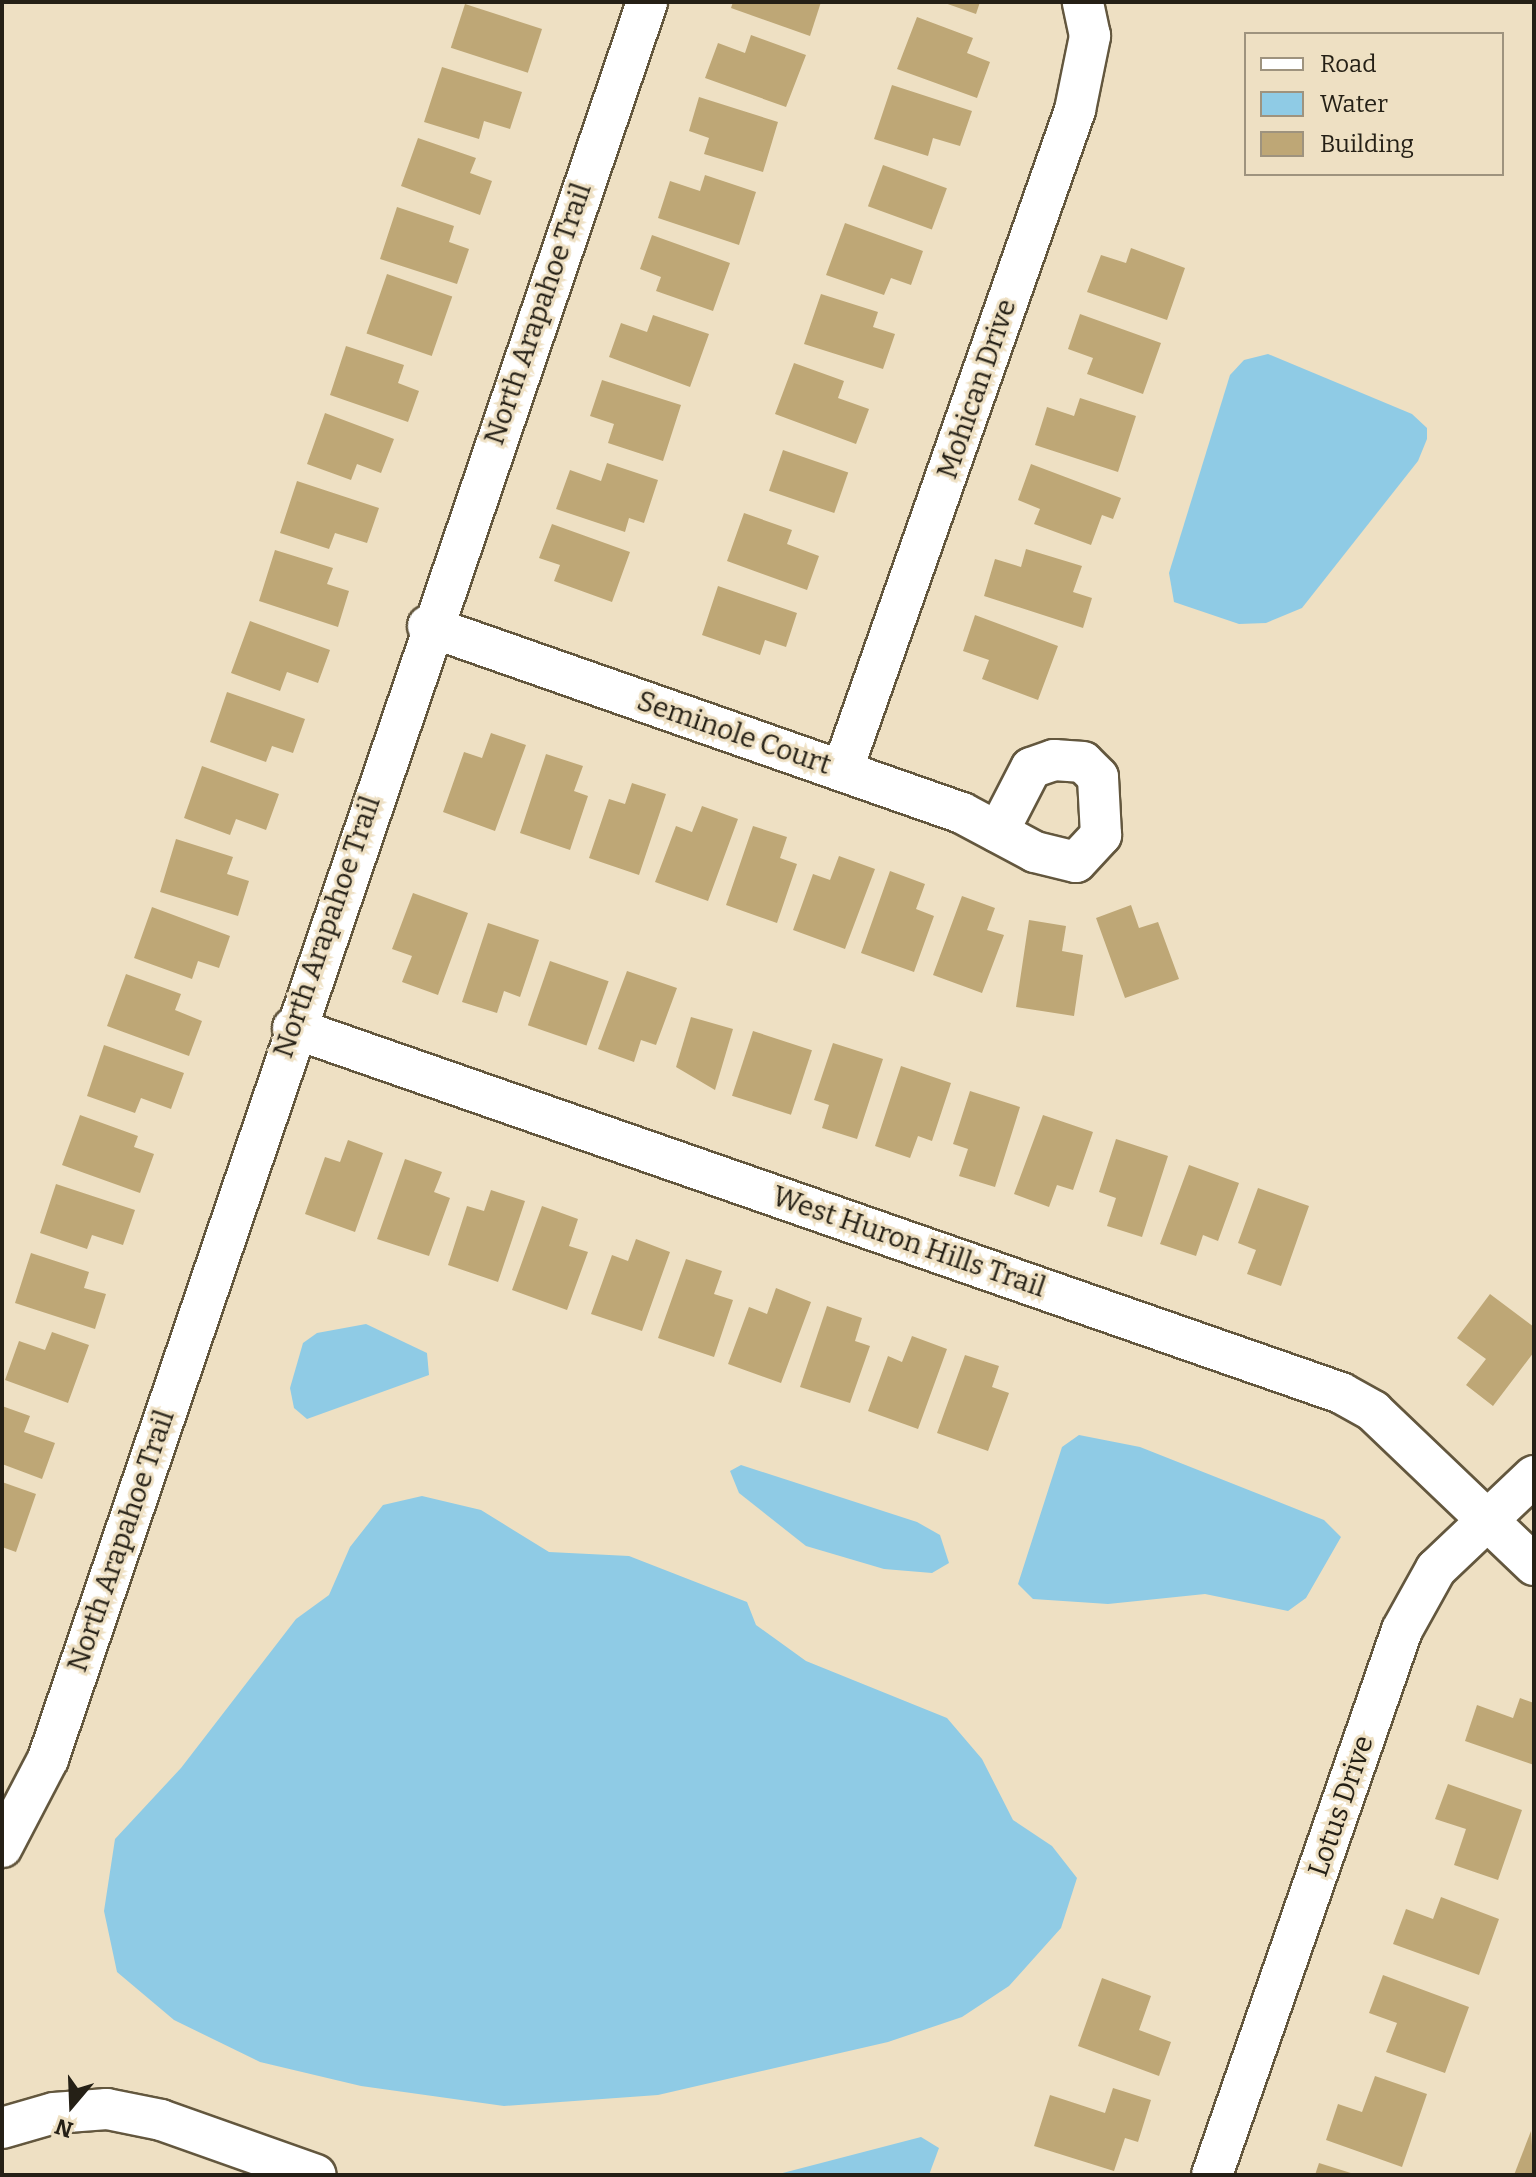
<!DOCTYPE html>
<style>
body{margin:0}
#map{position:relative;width:1536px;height:2177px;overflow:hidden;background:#eee0c3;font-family:Bitter,serif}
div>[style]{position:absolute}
.water>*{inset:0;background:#8fcbe5}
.building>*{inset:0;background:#bea776;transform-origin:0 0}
.roads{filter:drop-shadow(2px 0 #63573e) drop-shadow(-2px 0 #63573e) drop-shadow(0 2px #63573e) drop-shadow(0 -2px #63573e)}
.minor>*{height:40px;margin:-20px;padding:0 20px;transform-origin:20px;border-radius:20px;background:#fff}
span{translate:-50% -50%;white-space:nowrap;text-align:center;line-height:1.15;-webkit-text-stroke:6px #eee0c3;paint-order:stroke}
.street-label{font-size:28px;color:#252016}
.frame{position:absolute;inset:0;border:4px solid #252016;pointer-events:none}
.legend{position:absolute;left:1244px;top:32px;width:260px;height:144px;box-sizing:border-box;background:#eee0c3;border:2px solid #9e937e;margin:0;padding:10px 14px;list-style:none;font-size:24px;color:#252016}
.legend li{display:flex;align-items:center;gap:16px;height:40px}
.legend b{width:40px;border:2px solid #9e937e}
.north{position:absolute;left:32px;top:2065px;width:80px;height:80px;-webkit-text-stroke:6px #eee0c3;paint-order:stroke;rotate:199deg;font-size:22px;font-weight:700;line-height:32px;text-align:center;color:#252016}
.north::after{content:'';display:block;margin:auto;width:28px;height:36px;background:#252016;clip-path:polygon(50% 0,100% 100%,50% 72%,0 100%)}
</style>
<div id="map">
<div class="water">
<i style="clip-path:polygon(1268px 354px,1412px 414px,1427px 428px,1427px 439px,1418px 461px,1302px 608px,1266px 623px,1239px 624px,1174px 602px,1169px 573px,1230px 375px,1244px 360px)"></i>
<i style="clip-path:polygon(366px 1324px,427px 1353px,429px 1375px,307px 1419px,294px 1408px,290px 1388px,303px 1343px,317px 1333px)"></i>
<i style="clip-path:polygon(1079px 1435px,1140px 1447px,1324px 1520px,1341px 1537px,1306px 1598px,1288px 1611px,1205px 1594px,1108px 1604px,1033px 1599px,1018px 1584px,1062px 1447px)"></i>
<i style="clip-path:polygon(741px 1465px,917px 1522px,940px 1535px,949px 1563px,932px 1573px,884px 1569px,806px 1546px,739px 1493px,730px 1471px)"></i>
<i style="clip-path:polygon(422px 1496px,481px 1510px,549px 1552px,629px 1556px,747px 1602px,756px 1625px,806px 1661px,947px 1718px,982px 1759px,1013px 1820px,1052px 1846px,1077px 1878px,1061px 1928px,1009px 1986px,962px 2017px,888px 2042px,658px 2095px,504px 2106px,361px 2086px,260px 2062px,174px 2020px,117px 1972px,104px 1911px,115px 1839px,181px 1768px,296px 1619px,329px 1595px,350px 1547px,383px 1505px)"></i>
<i style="clip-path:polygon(921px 2137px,939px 2148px,929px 2175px,775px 2175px)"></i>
</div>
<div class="building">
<i style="clip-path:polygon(733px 2px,821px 2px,810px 36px,731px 8px)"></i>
<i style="clip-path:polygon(942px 2px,980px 2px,976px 14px)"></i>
<i style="left:465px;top:4px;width:81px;height:46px;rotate:18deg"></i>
<i style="clip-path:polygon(917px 17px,973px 38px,967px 53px,990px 62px,977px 98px,897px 69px)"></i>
<i style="clip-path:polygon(751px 35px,806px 55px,786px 107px,705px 78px,718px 43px,745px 53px)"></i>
<i style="clip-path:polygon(442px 67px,522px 92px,510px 129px,484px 121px,479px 139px,424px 122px)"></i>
<i style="clip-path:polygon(892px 85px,972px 111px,960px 146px,933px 138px,928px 156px,874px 139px)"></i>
<i style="clip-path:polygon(699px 97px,778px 122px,763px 172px,704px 154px,709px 138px,689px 131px)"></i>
<i style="clip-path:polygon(418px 138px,476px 158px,470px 173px,492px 181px,480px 215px,401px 186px)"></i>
<i style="left:883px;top:165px;width:68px;height:44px;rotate:20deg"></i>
<i style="clip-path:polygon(705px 175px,756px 192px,739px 245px,658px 218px,670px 181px,700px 191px)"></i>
<i style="clip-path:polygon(397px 207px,454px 226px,449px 242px,469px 249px,457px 284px,380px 259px)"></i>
<i style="clip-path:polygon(845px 223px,923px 251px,911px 285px,891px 278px,884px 295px,826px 275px)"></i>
<i style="clip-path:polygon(652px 235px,730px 263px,713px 311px,656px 291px,661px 277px,640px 269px)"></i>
<i style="clip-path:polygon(1131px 248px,1185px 268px,1167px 320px,1087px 292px,1101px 255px,1126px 263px)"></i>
<i style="left:387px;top:274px;width:69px;height:63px;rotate:19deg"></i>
<i style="clip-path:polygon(821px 294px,878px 312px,873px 327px,895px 334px,883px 369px,804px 344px)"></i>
<i style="clip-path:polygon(1080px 314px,1161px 343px,1143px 394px,1087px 374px,1093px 358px,1068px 349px)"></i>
<i style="clip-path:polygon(653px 315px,709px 334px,690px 387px,609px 357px,621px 323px,647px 332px)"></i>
<i style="clip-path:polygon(346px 346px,404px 365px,398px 383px,419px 391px,408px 422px,330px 395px)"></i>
<i style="clip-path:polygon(794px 363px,844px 381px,838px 398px,869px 409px,856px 444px,775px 414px)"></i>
<i style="clip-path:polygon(602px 380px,681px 405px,663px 461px,608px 443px,614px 424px,590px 416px)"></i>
<i style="clip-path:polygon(1080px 398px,1136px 416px,1118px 472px,1035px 445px,1047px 407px,1074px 416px)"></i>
<i style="clip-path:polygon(325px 413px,394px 439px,381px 473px,357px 464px,351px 480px,307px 464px)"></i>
<i style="left:783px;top:450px;width:69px;height:43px;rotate:19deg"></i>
<i style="clip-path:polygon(607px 463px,658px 480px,644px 523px,629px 518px,625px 532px,556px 509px,570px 470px,601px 481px)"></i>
<i style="clip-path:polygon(1031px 464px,1121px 498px,1113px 519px,1102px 515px,1091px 545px,1034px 524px,1040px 509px,1018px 500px)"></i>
<i style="clip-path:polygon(297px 481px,379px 508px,367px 543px,335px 533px,329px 549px,280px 533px)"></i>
<i style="clip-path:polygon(744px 513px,792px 530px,787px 544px,819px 556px,807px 590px,727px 561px)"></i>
<i style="clip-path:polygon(552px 524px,630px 552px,612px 602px,554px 581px,560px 565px,539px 558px)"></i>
<i style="clip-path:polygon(1026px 549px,1082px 566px,1073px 592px,1092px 598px,1083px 628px,984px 596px,995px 559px,1021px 567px)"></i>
<i style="clip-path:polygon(275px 550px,333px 568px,327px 584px,349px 591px,338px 627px,259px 601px)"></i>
<i style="clip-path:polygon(718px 586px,797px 613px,786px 647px,765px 640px,760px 655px,702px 635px)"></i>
<i style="clip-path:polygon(975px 615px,1058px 646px,1038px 700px,982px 679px,989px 660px,963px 651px)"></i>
<i style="clip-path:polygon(250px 621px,330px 650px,318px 683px,287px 672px,280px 691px,231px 673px)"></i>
<i style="clip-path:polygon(227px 692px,305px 719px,293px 753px,272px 746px,266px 762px,210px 742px)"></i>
<i style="clip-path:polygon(491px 733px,526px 745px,495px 831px,443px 812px,464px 752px,482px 758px)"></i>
<i style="clip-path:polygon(546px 754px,583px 766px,574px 791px,588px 796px,570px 850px,520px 833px)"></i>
<i style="clip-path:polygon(202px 766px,279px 794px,266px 830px,236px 819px,230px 835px,184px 818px)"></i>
<i style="clip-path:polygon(632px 783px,666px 794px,639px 875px,589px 858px,609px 799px,625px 804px)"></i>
<i style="clip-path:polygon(702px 806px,738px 819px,708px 901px,655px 882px,676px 826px,692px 832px)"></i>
<i style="clip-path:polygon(753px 826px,787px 837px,780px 858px,797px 864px,777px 923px,726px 905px)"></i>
<i style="clip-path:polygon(176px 839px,233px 857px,227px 874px,249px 881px,238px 916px,160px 892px)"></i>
<i style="clip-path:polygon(839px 856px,875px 869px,845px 949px,793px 930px,813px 874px,830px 880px)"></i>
<i style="clip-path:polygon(890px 871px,925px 884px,916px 909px,934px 916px,914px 972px,861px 953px)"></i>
<i style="clip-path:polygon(413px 893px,468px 913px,438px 995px,402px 982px,412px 956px,392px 949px)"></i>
<i style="clip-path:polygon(962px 896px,995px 908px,987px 930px,1004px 935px,982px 993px,933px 975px)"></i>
<i style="clip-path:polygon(1131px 905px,1139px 928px,1158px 922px,1179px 979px,1125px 998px,1096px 918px)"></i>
<i style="clip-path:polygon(152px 907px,230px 936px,219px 968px,198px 961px,192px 979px,134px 958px)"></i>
<i style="clip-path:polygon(1029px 920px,1066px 926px,1062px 951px,1083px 955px,1074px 1016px,1016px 1007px)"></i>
<i style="clip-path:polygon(488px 923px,539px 940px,520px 997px,504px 991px,497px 1013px,462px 1002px)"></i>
<i style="left:550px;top:961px;width:62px;height:68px;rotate:19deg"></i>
<i style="clip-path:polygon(627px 971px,677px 988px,656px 1045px,641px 1040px,634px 1062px,598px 1049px)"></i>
<i style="clip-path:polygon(126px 974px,181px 994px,175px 1010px,202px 1021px,189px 1056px,107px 1026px)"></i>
<i style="clip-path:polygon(691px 1017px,733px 1029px,715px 1090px,676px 1067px)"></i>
<i style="left:753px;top:1031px;width:62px;height:68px;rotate:18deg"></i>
<i style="clip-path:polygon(833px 1043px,883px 1059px,857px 1139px,822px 1128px,829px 1105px,814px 1100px)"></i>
<i style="clip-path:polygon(104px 1045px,184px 1073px,171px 1109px,141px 1098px,135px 1113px,87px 1096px)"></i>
<i style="clip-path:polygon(901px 1066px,951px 1083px,932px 1141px,918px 1136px,910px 1158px,875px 1146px)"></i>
<i style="clip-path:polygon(970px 1091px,1020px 1107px,995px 1187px,959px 1176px,968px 1149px,953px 1144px)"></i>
<i style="clip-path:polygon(80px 1115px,138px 1136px,134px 1147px,154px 1154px,140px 1193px,62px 1165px)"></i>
<i style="clip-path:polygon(1043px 1115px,1093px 1132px,1073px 1190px,1057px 1185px,1049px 1207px,1014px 1194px)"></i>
<i style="clip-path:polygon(1116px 1139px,1168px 1156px,1142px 1237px,1107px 1226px,1116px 1198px,1099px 1192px)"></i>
<i style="clip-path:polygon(348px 1140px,383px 1153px,355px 1232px,305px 1214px,325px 1157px,340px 1162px)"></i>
<i style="clip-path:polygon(405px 1159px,442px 1172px,434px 1192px,450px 1198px,429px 1256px,377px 1239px)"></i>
<i style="clip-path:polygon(1189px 1165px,1239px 1183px,1218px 1241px,1203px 1235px,1196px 1256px,1160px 1244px)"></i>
<i style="clip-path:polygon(56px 1184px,135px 1210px,123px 1245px,92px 1235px,87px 1249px,40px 1233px)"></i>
<i style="clip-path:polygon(1258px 1188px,1309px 1206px,1281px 1286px,1247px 1274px,1256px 1250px,1238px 1243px)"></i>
<i style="clip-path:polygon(491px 1190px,525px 1201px,498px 1282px,448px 1265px,467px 1206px,484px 1211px)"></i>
<i style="clip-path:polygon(542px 1206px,578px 1219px,569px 1246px,588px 1252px,567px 1310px,512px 1290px)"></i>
<i style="clip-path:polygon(636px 1239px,670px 1252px,642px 1331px,591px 1314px,612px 1255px,628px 1261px)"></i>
<i style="clip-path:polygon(31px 1253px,89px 1272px,84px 1288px,106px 1294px,95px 1329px,15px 1303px)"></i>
<i style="clip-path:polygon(686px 1259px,722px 1271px,714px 1294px,733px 1300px,714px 1357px,658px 1338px)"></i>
<i style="clip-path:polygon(776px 1288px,811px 1302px,781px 1383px,728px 1364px,749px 1307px,767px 1314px)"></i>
<i style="clip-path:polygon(1490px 1294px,1534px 1327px,1534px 1352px,1493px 1406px,1466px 1385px,1486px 1359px,1457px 1338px)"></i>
<i style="clip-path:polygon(827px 1306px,862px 1318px,855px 1341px,870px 1346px,850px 1403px,800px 1387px)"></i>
<i style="clip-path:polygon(52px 1332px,89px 1345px,68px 1403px,5px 1380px,19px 1341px,45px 1350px)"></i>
<i style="clip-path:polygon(912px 1336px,947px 1349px,918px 1429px,868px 1411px,888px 1356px,902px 1362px)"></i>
<i style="clip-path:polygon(965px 1355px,999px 1366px,992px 1387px,1009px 1393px,988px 1451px,937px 1433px)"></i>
<i style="clip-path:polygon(2px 1406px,30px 1416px,24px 1432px,55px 1443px,42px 1479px,2px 1464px)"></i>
<i style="clip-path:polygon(2px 1482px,36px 1494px,16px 1552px,2px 1547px)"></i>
<i style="clip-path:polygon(1520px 1698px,1534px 1703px,1534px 1765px,1465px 1741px,1477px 1705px,1513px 1718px)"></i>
<i style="clip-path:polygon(1448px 1784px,1522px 1810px,1498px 1880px,1454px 1865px,1466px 1829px,1435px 1819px)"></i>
<i style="clip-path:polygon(1441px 1897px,1499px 1919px,1479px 1975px,1393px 1944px,1406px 1909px,1433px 1919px)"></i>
<i style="clip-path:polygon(1383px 1975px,1469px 2007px,1445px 2073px,1386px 2052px,1397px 2023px,1369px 2013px)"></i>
<i style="clip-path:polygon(1102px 1978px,1151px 1996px,1139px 2030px,1171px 2042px,1159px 2076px,1078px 2046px)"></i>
<i style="clip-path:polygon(1375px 2076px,1427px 2094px,1402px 2167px,1326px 2140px,1338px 2104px,1362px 2112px)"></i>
<i style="clip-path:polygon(1113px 2088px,1151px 2100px,1138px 2142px,1125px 2138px,1114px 2171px,1034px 2146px,1050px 2095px,1105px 2113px)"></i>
<i style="clip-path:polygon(1531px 2131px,1534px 2175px,1514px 2175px)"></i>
<i style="clip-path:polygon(1319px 2163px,1354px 2174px,1354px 2175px,1315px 2175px)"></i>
</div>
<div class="roads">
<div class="minor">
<i style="left:428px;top:626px;width:566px;rotate:19.3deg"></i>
<i style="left:962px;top:813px;width:83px;rotate:28.1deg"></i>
<i style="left:1035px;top:852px;width:42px;rotate:13.7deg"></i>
<i style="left:1076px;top:862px;width:37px;rotate:-47deg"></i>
<i style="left:1101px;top:835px;width:58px;rotate:-93deg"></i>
<i style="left:1098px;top:777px;width:21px;rotate:-135deg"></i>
<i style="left:1083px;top:762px;width:29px;rotate:-176deg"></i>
<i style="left:1054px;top:760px;width:24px;rotate:161deg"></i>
<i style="left:1031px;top:768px;width:72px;rotate:117.3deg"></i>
<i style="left:842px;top:771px;width:701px;rotate:-70.58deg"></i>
<i style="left:1075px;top:110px;width:76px;rotate:-78.5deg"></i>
<i style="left:1090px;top:36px;width:35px;rotate:-102deg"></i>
<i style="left:293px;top:1028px;width:1110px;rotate:19.2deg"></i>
<i style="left:1341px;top:1393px;width:37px;rotate:29deg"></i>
<i style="left:1373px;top:1411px;width:223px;rotate:43.7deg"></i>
<i style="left:2px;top:1847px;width:99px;rotate:-62.4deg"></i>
<i style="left:48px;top:1759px;width:1856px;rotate:-71.17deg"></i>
<i style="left:2px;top:2128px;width:54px;rotate:-16.1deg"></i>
<i style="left:54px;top:2113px;width:53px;rotate:-4.3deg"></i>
<i style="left:107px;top:2109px;width:55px;rotate:11.5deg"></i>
<i style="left:161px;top:2120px;width:164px;rotate:19.5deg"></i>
<i style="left:1212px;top:2175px;width:577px;rotate:-70.78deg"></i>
<i style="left:1402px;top:1630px;width:70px;rotate:-60.9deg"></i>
<i style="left:1436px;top:1569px;width:135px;rotate:-43.5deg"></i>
</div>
</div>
<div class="street-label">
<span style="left:538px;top:314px;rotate:-71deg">North Arapahoe Trail</span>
<span style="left:977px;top:389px;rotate:-71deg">Mohican Drive</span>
<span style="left:734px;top:733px;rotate:19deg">Seminole Court</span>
<span style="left:327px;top:927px;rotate:-71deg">North Arapahoe Trail</span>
<span style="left:909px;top:1242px;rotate:19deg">West Huron Hills Trail</span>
<span style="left:121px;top:1541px;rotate:-71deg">North Arapahoe Trail</span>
<span style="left:1341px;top:1806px;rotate:-71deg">Lotus Drive</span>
</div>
<div class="frame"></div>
<ul class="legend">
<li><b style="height:10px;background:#fff"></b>Road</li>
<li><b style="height:22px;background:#8fcbe5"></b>Water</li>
<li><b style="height:22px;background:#bea776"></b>Building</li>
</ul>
<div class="north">N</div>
</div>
